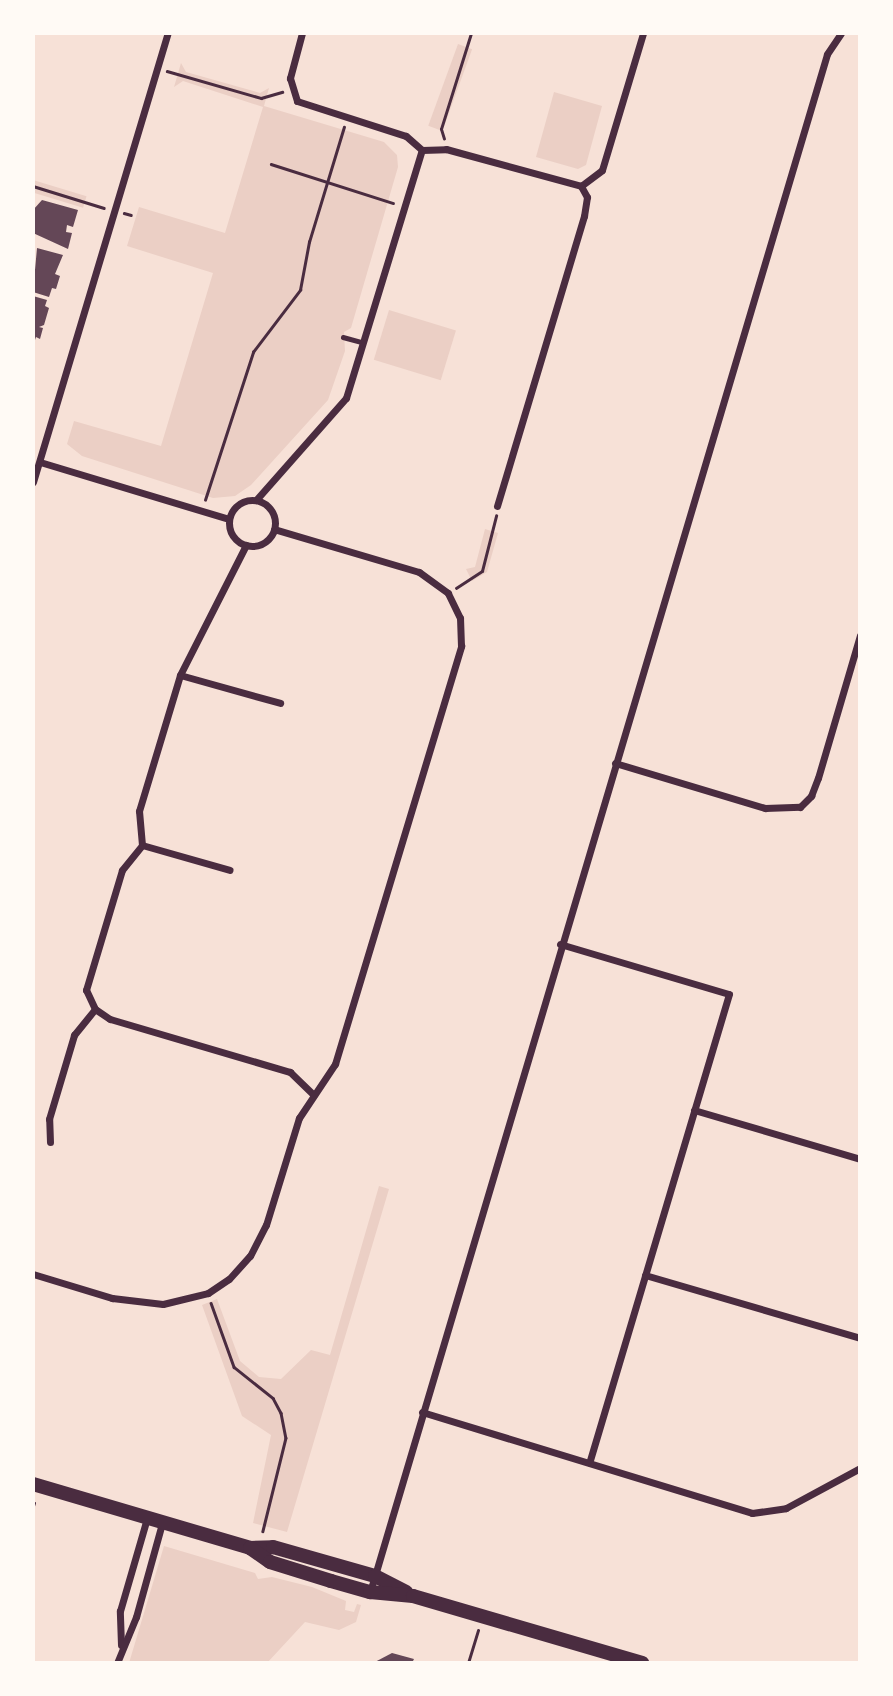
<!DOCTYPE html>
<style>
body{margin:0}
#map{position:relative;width:893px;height:1696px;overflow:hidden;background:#f7e1d7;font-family:"Public Sans",sans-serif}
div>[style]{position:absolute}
.green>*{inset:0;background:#ebcfc5;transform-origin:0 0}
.building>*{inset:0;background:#644757}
.path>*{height:2.5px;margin:-1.25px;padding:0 1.25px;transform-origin:1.25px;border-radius:1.25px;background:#4a2c40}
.service>*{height:4.5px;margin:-2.25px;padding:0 2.25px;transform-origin:2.25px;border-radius:2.25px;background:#4a2c40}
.minor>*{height:7px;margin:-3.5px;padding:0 3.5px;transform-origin:3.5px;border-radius:3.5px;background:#4a2c40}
.minor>.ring{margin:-3.5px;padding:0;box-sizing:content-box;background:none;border:7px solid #4a2c40;border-radius:50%}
.secondary>*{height:14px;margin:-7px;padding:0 7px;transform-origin:7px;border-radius:7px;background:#4a2c40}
span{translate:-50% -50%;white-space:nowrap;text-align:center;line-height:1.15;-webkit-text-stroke:7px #fffaf5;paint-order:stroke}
.frame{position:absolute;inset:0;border:35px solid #fffaf5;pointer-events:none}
</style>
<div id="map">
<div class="green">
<i style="left:458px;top:44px;width:15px;height:87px;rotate:20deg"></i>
<i style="clip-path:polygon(181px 63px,186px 72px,260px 93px,269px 88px,264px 106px,384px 142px,397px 155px,398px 167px,351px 328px,344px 332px,345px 351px,328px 400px,251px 485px,235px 496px,213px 498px,82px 456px,67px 444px,74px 421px,161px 446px,213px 273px,127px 246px,139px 207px,225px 233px,263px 107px,183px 81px,174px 87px)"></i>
<i style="clip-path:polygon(554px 92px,602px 106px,586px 165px,578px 169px,536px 157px)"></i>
<i style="left:33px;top:180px;width:56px;height:12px;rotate:17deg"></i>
<i style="left:389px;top:310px;width:70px;height:52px;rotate:17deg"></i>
<i style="clip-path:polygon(485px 529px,498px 533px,487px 572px,472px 581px,466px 569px,475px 567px)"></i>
<i style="clip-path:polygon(379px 1186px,389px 1189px,287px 1532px,253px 1523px,271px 1435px,242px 1416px,202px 1305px,217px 1299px,240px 1361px,259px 1377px,281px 1379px,311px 1350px,330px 1355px)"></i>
<i style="clip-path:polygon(164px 1546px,255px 1573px,258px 1579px,272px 1577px,312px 1587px,346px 1601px,345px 1610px,354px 1612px,357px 1604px,361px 1605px,356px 1622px,339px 1630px,305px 1622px,267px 1663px,129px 1663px)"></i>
</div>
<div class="building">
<i style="clip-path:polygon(42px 200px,78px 210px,73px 227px,67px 225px,66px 232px,72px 233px,68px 249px,33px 233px,33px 210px)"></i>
<i style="clip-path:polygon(37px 248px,63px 255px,55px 274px,60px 276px,56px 289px,52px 288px,49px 297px,33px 292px)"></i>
<i style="clip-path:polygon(33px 296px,47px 300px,45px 306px,49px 308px,44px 325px,39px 327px,43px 328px,40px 339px,36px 337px,34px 343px)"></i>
<i style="clip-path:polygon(392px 1653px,414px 1659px,412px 1663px,373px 1663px)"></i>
</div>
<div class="path">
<i style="left:167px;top:71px;width:98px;rotate:16deg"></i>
<i style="left:261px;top:98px;width:22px;rotate:-16deg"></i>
<i style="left:444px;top:139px;width:10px;rotate:-107deg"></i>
<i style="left:441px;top:129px;width:101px;rotate:-72.6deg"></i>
<i style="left:271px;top:164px;width:128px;rotate:17.7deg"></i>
<i style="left:33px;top:186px;width:74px;rotate:17.2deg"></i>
<i style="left:124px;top:213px;width:7px;rotate:16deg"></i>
<i style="left:205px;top:500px;width:156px;rotate:-72deg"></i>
<i style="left:253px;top:352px;width:78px;rotate:-52.8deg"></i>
<i style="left:300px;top:290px;width:49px;rotate:-79.4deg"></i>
<i style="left:309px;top:242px;width:120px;rotate:-73.1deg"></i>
<i style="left:456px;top:588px;width:31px;rotate:-33deg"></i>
<i style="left:482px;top:571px;width:57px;rotate:-75.7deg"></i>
<i style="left:211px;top:1303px;width:68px;rotate:70.2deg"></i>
<i style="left:234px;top:1367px;width:50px;rotate:38.5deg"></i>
<i style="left:273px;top:1398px;width:17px;rotate:62deg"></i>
<i style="left:281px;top:1413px;width:25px;rotate:79deg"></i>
<i style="left:286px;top:1438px;width:96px;rotate:103.9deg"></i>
<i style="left:33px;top:1506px;width:3px;rotate:-72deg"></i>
<i style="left:468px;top:1663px;width:34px;rotate:-73deg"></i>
</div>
<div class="service">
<i style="left:343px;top:337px;width:20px;rotate:15deg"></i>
</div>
<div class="minor">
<i style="left:302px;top:33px;width:47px;rotate:104.9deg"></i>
<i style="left:290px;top:78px;width:24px;rotate:73deg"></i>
<i style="left:297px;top:101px;width:114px;rotate:17.8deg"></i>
<i style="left:406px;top:136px;width:21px;rotate:41deg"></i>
<i style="left:422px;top:150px;width:24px;rotate:-2deg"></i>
<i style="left:446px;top:149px;width:140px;rotate:15.3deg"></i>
<i style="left:581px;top:186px;width:26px;rotate:-37deg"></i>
<i style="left:602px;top:170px;width:143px;rotate:-73.3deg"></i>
<i style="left:40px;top:462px;width:197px;rotate:16.8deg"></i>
<i style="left:33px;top:482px;width:469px;rotate:-73.3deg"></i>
<i style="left:256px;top:500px;width:136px;rotate:-48.6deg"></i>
<i style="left:346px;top:398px;width:259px;rotate:-73deg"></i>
<i class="ring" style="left:229px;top:500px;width:39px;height:39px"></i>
<i style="left:497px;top:506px;width:303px;rotate:-73.3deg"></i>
<i style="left:584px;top:216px;width:19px;rotate:-81deg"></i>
<i style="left:587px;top:197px;width:13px;rotate:-119deg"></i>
<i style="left:180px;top:675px;width:104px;rotate:15.6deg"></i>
<i style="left:615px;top:763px;width:157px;rotate:16.7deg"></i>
<i style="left:765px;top:808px;width:35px;rotate:-2deg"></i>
<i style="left:800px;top:807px;width:16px;rotate:-45deg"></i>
<i style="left:811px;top:796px;width:19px;rotate:-69deg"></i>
<i style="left:818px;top:778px;width:149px;rotate:-73.6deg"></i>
<i style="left:142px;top:845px;width:91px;rotate:15.9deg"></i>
<i style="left:560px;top:944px;width:176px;rotate:16.5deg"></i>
<i style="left:729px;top:994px;width:489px;rotate:106.6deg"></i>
<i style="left:95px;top:1009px;width:21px;rotate:-115deg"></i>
<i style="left:86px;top:990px;width:125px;rotate:-73.3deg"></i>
<i style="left:122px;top:870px;width:32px;rotate:-51deg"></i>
<i style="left:142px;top:845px;width:34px;rotate:-95deg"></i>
<i style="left:139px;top:811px;width:142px;rotate:-73.2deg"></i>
<i style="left:180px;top:675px;width:146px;rotate:-63.1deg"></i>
<i style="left:95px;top:1009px;width:18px;rotate:34deg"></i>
<i style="left:110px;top:1019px;width:188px;rotate:16.4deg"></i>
<i style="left:290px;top:1072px;width:33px;rotate:44deg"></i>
<i style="left:694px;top:1110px;width:173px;rotate:16.4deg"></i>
<i style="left:50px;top:1142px;width:23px;rotate:-92deg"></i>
<i style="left:49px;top:1119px;width:88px;rotate:-73.4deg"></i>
<i style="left:74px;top:1035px;width:33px;rotate:-51deg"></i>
<i style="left:33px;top:1274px;width:83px;rotate:16.9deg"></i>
<i style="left:112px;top:1298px;width:51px;rotate:6.7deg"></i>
<i style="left:163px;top:1304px;width:46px;rotate:-13.7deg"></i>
<i style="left:208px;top:1293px;width:25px;rotate:-34deg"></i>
<i style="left:229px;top:1279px;width:31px;rotate:-48deg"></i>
<i style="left:250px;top:1256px;width:35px;rotate:-63deg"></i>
<i style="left:266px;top:1225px;width:112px;rotate:-72.9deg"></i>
<i style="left:299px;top:1118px;width:65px;rotate:-56.3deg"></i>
<i style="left:335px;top:1064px;width:437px;rotate:-73.2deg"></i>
<i style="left:461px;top:646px;width:28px;rotate:-92deg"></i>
<i style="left:460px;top:618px;width:28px;rotate:-116deg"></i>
<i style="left:448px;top:593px;width:36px;rotate:-144deg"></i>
<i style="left:419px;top:572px;width:151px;rotate:-163.5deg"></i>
<i style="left:645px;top:1275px;width:224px;rotate:16.3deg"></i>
<i style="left:422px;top:1412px;width:345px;rotate:17deg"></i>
<i style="left:752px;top:1513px;width:34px;rotate:-8deg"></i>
<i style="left:786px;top:1508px;width:84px;rotate:-28.4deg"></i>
<i style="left:370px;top:1592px;width:1604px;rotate:-73.45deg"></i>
<i style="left:827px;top:54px;width:25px;rotate:-56deg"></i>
<i style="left:121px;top:1645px;width:34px;rotate:-92deg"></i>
<i style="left:120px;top:1611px;width:97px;rotate:-73.8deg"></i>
<i style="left:117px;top:1663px;width:50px;rotate:-67.6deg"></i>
<i style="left:136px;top:1617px;width:98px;rotate:-74.5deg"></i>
</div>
<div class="secondary">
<i style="left:33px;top:1484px;width:226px;rotate:16.4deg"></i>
<i style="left:250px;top:1548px;width:23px;rotate:-2deg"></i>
<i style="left:273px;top:1547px;width:106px;rotate:15.9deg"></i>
<i style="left:375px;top:1576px;width:35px;rotate:27deg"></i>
<i style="left:250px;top:1548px;width:24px;rotate:35deg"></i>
<i style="left:270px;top:1562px;width:64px;rotate:17.3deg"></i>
<i style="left:331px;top:1581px;width:41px;rotate:15.8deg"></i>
<i style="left:370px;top:1592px;width:43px;rotate:5.3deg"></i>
<i style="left:413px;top:1596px;width:239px;rotate:16.3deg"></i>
</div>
<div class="frame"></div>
</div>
